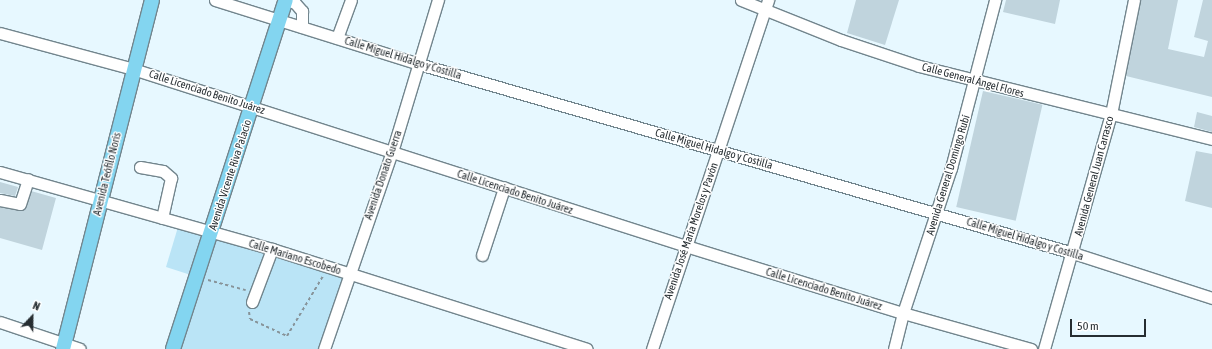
<!DOCTYPE html>
<meta charset="utf-8">
<style>
body{margin:0}
#map{position:relative;width:1212px;height:349px;overflow:hidden;background:#e7f8ff;font-family:"Asap Condensed",sans-serif}
div>[style]{position:absolute}
.green>*{inset:0;background:#bae4f6}
.building>*{inset:0;background:#c0d4dd;transform-origin:0 0}
.path>*{height:2px;margin-top:-1px;transform-origin:0;background:repeating-linear-gradient(90deg,#879399 0 3px,transparent 0 6px)}
.roads{filter:drop-shadow(1px 0 #72858d) drop-shadow(-1px 0 #72858d) drop-shadow(0 1px #72858d) drop-shadow(0 -1px #72858d)}
.minor>*{height:11px;margin:-5.5px;padding:0 5.5px;transform-origin:5.5px;border-radius:5.5px;background:#fff}
.major>*{height:14px;margin:-7px;padding:0 7px;transform-origin:7px;border-radius:7px;background:#83d5f0}
span{translate:-50% -50%;white-space:nowrap;text-align:center;line-height:1.15;-webkit-text-stroke:3px #fff;paint-order:stroke}
.street-label{font-size:11px;color:#262d31}
.north{position:absolute;left:12px;top:297px;width:40px;height:40px;-webkit-text-stroke:3px #fff;paint-order:stroke;rotate:22deg;font-size:11px;font-weight:700;line-height:16px;text-align:center;color:#262d31}
.north::after{content:'';display:block;margin:auto;width:14px;height:18px;background:#262d31;clip-path:polygon(50% 0,100% 100%,50% 72%,0 100%)}
.scale{position:absolute;left:1070px;top:319px;width:76px;height:18px;box-sizing:border-box;border:2px solid #262d31;border-top:0;padding-left:5px;font-size:12px;line-height:14px;white-space:nowrap;color:#262d31;-webkit-text-stroke:3px #fff;paint-order:stroke}
</style>
<div id="map">
<div class="green">
<i style="clip-path:polygon(178px 227px,202px 234px,194px 276px,166px 267px)"></i>
<i style="clip-path:polygon(213px 237px,344px 277px,319px 349px,180px 349px)"></i>
</div>
<div class="building">
<i style="clip-path:polygon(856px 0,899px 0,885px 45px,847px 33px)"></i>
<i style="clip-path:polygon(1006px 0,1060px 0,1055px 24px,1003px 12px)"></i>
<i style="clip-path:polygon(1141px 0,1178px 0,1168px 49px,1204px 57px,1208px 41px,1194px 37px,1203px 0,1212px 0,1212px 97px,1126px 76px)"></i>
<i style="left:983px;top:91px;width:61px;height:119px;rotate:13deg"></i>
<i style="clip-path:polygon(1197px 112px,1212px 116px,1212px 132px,1194px 127px)"></i>
<i style="clip-path:polygon(1196px 151px,1212px 154px,1212px 208px,1185px 201px)"></i>
<i style="clip-path:polygon(0 182px,18px 187px,15px 196px,0 193px)"></i>
<i style="clip-path:polygon(31px 191px,56px 198px,42px 250px,0 238px,0 207px,22px 211px,27px 206px)"></i>
</div>
<div class="path">
<i style="left:208px;top:280px;width:39px;rotate:15deg"></i>
<i style="left:249px;top:312px;width:7px;rotate:82deg"></i>
<i style="left:250px;top:319px;width:41px;rotate:24.7deg"></i>
<i style="left:287px;top:336px;width:70px;rotate:-59deg"></i>
</div>
<div class="roads">
<div class="minor">
<i style="left:215px;top:0;width:214px;rotate:17.4deg"></i>
<i style="left:419px;top:64px;width:681px;rotate:16.12deg"></i>
<i style="left:1073px;top:253px;width:146px;rotate:17.9deg"></i>
<i style="left:286px;top:0;width:9px;rotate:18deg"></i>
<i style="left:295px;top:3px;width:11px;rotate:49deg"></i>
<i style="left:302px;top:11px;width:16px;rotate:90deg"></i>
<i style="left:741px;top:0;width:108px;rotate:21.8deg"></i>
<i style="left:841px;top:40px;width:82px;rotate:18.4deg"></i>
<i style="left:919px;top:66px;width:302px;rotate:14deg"></i>
<i style="left:0;top:33px;width:138px;rotate:15.1deg"></i>
<i style="left:133px;top:69px;width:581px;rotate:17.75deg"></i>
<i style="left:686px;top:246px;width:227px;rotate:17.2deg"></i>
<i style="left:903px;top:313px;width:133px;rotate:15.7deg"></i>
<i style="left:337px;top:38px;width:40px;rotate:-69.8deg"></i>
<i style="left:140px;top:167px;width:23px;rotate:10deg"></i>
<i style="left:163px;top:171px;width:11px;rotate:41deg"></i>
<i style="left:171px;top:178px;width:41px;rotate:102.7deg"></i>
<i style="left:0;top:172px;width:283px;rotate:15.8deg"></i>
<i style="left:272px;top:249px;width:330px;rotate:17.6deg"></i>
<i style="left:0;top:200px;width:20px;rotate:11deg"></i>
<i style="left:20px;top:204px;width:26px;rotate:-72deg"></i>
<i style="left:482px;top:255px;width:71px;rotate:-71.8deg"></i>
<i style="left:252px;top:302px;width:57px;rotate:-69.3deg"></i>
<i style="left:0;top:322px;width:84px;rotate:18.6deg"></i>
<i style="left:324px;top:349px;width:208px;rotate:-71deg"></i>
<i style="left:392px;top:152px;width:159px;rotate:-73.2deg"></i>
<i style="left:652px;top:349px;width:368px;rotate:-71.6deg"></i>
<i style="left:894px;top:349px;width:37px;rotate:-76deg"></i>
<i style="left:903px;top:313px;width:153px;rotate:-71.7deg"></i>
<i style="left:951px;top:168px;width:174px;rotate:-75.3deg"></i>
<i style="left:1044px;top:349px;width:244px;rotate:-74.1deg"></i>
<i style="left:1111px;top:114px;width:116px;rotate:-78.6deg"></i>
</div>
<div class="major">
<i style="left:63px;top:349px;width:360px;rotate:-75.7deg"></i>
<i style="left:173px;top:349px;width:367px;rotate:-72.1deg"></i>
</div>
</div>
<div class="street-label">
<span style="left:403px;top:58px;rotate:17deg">Calle Miguel Hidalgo y Costilla</span>
<span style="left:973px;top:80px;rotate:15deg">Calle General Ángel Flores</span>
<span style="left:207px;top:92px;rotate:18deg">Calle Licenciado Benito Juárez</span>
<span style="left:714px;top:149px;rotate:16deg">Calle Miguel Hidalgo y Costilla</span>
<span style="left:107px;top:174px;rotate:-76deg">Avenida Teófilo Noris</span>
<span style="left:230px;top:175px;rotate:-72deg">Avenida Vicente Riva Palacio</span>
<span style="left:383px;top:175px;rotate:-71deg">Avenida Donato Guerra</span>
<span style="left:948px;top:175px;rotate:-73deg">Avenida General Domingo Rubí</span>
<span style="left:1094px;top:176px;rotate:-75deg">Avenida General Juan Carrasco</span>
<span style="left:515px;top:192px;rotate:18deg">Calle Licenciado Benito Juárez</span>
<span style="left:691px;top:231px;rotate:-71deg">Avenida José María Morelos y Pavón</span>
<span style="left:1025px;top:239px;rotate:17deg">Calle Miguel Hidalgo y Costilla</span>
<span style="left:295px;top:257px;rotate:17deg">Calle Mariano Escobedo</span>
<span style="left:824px;top:289px;rotate:17deg">Calle Licenciado Benito Juárez</span>
</div>
<div class="north">N</div>
<div class="scale">50 m</div>
</div>
